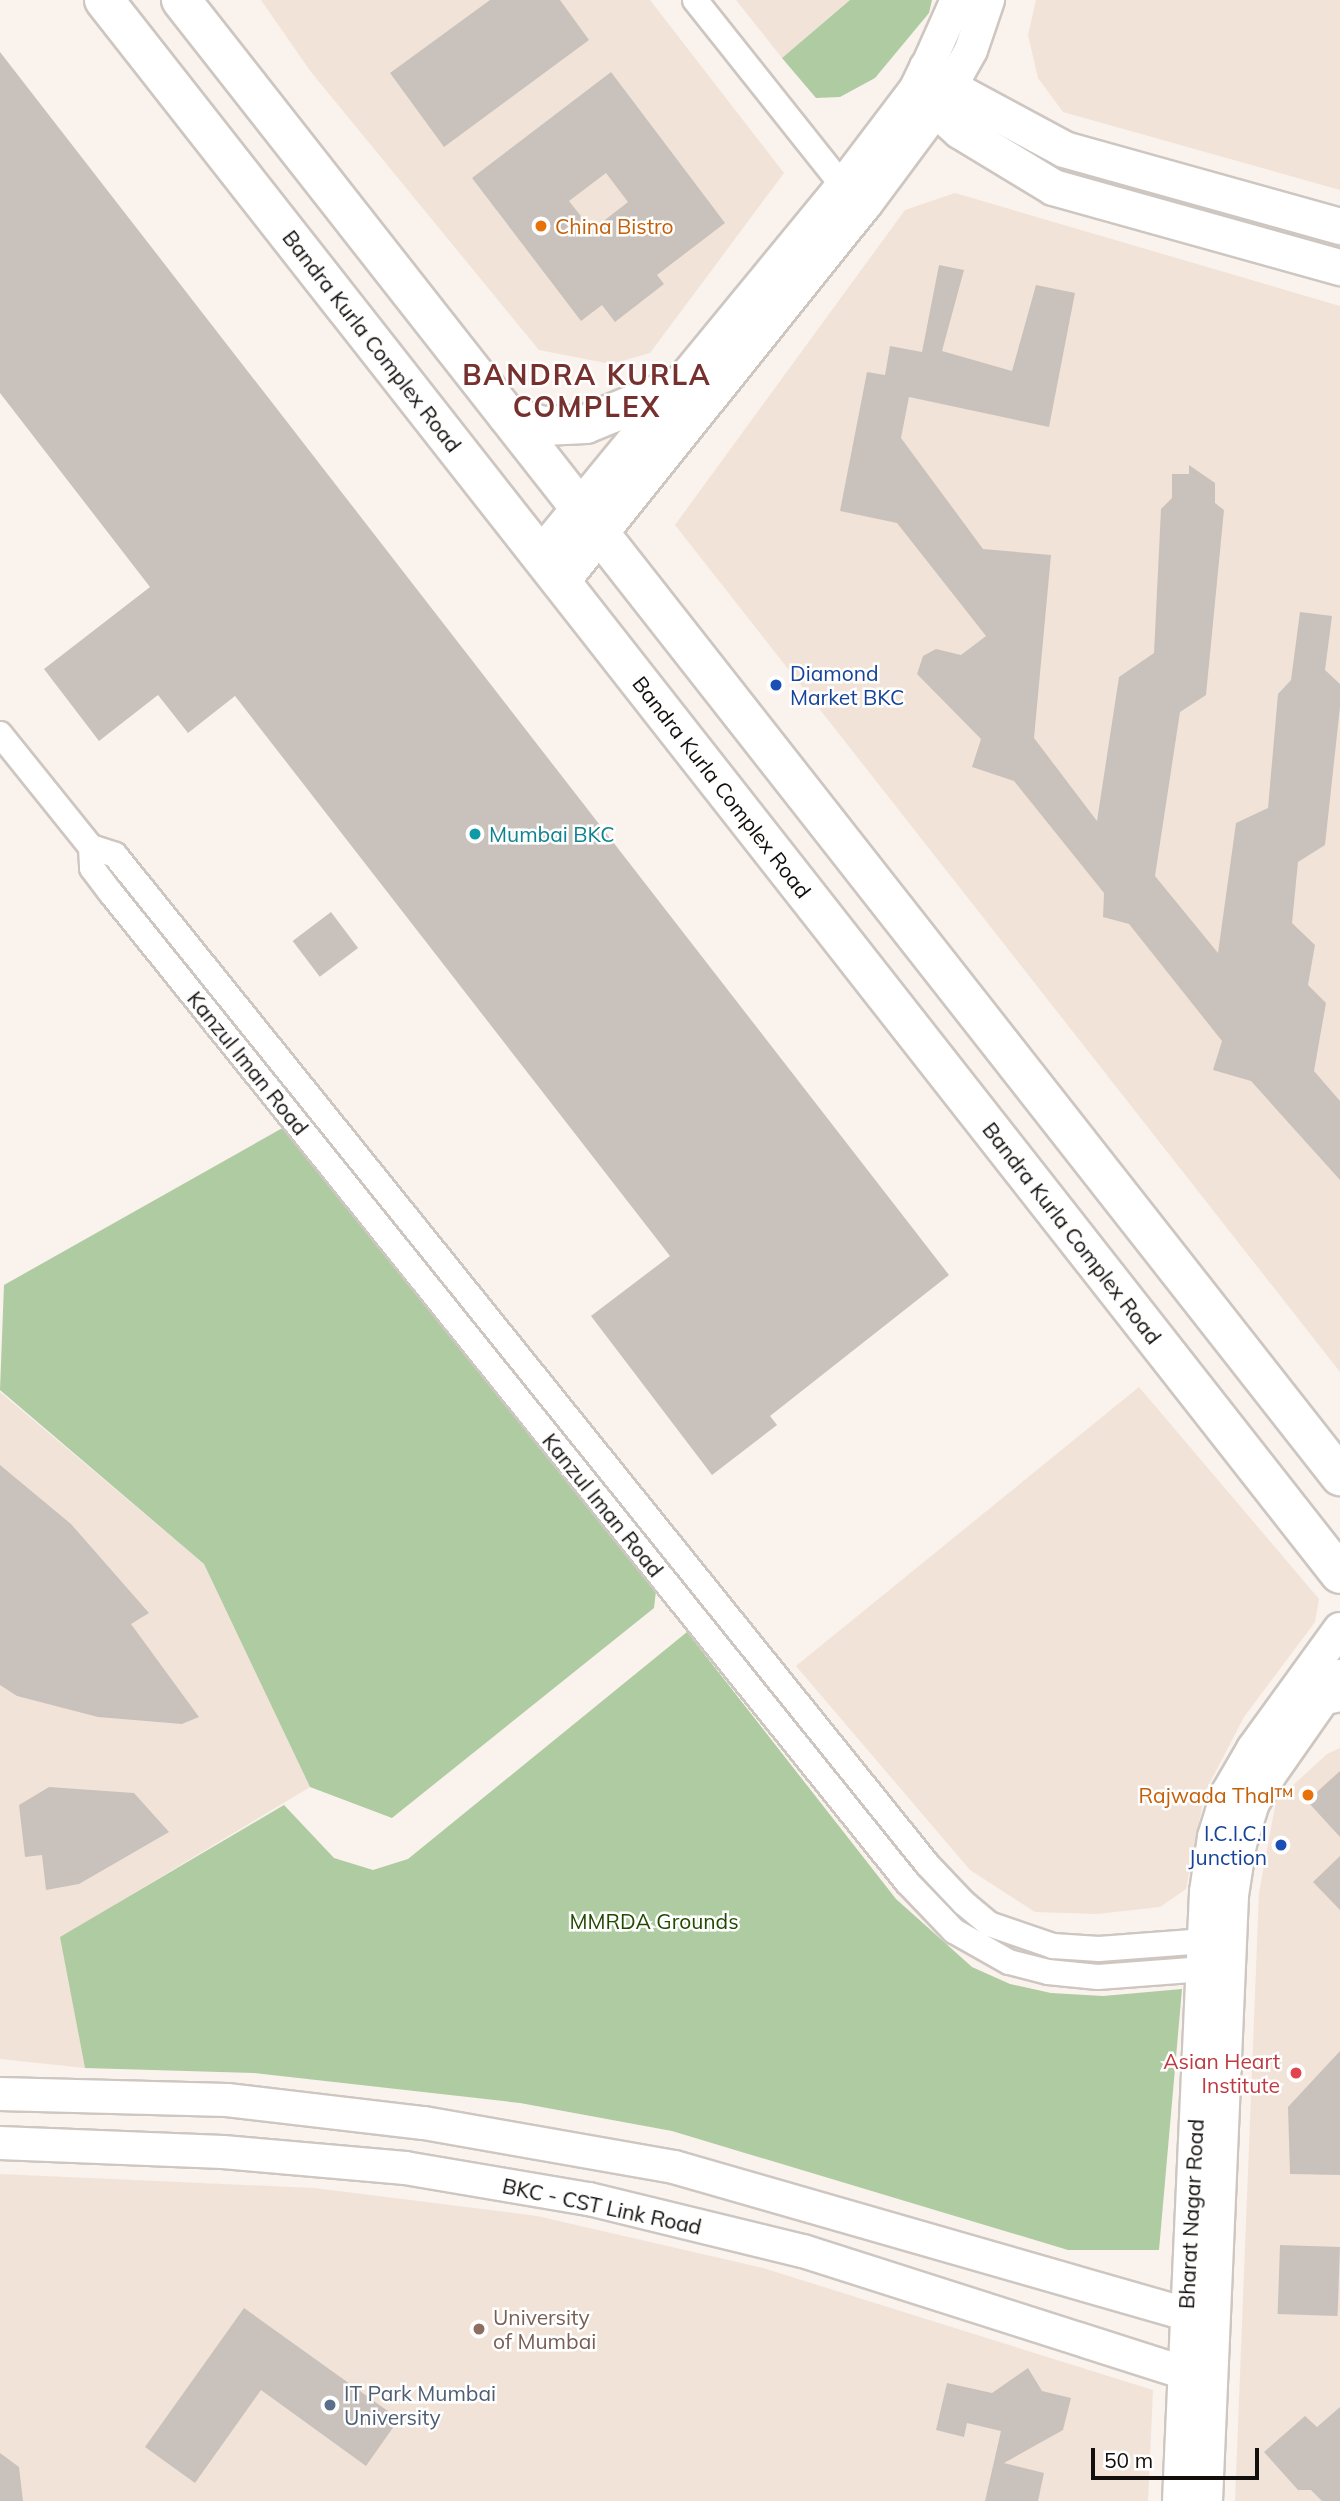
<!DOCTYPE html>
<meta charset="utf-8">
<style>
body{margin:0}
#map{position:relative;width:1340px;height:2501px;overflow:hidden;background:#faf2ec;font-family:Mulish,sans-serif}
div>[style]{position:absolute}
.built>*{inset:0;background:#f2e3d8}
.green>*{inset:0;background:#afcba1}
.building>*{inset:0;background:#c9c2bc;transform-origin:0 0}
.roads{filter:drop-shadow(2px 0 #cec6c1) drop-shadow(-2px 0 #cec6c1) drop-shadow(0 2px #cec6c1) drop-shadow(0 -2px #cec6c1)}
.minor>*{height:24px;margin:-12px;padding:0 12px;transform-origin:12px;border-radius:12px;background:#fff}
.tertiary>*{height:32px;margin:-16px;padding:0 16px;transform-origin:16px;border-radius:16px;background:#fff}
.secondary>*{height:35px;margin:-17.5px;padding:0 17.5px;transform-origin:17.5px;border-radius:17.5px;background:#fff}
.primary>*{height:38px;margin:-19px;padding:0 19px;transform-origin:19px;border-radius:19px;background:#fff}
.dots>*{width:19px;height:19px;translate:-50% -50%;box-sizing:border-box;border:4px solid #fff;border-radius:50%}
span{translate:-50% -50%;white-space:nowrap;text-align:center;line-height:1.15;-webkit-text-stroke:5px #fff;paint-order:stroke}
.food-label{font-size:21px;color:#c56008}
.left{translate:0 -50%;text-align:left}
.right{translate:-100% -50%;text-align:right}
.street-label{font-size:21px;color:#120f0d}
.transit-label{font-size:21px;color:#164399}
.culture-label{font-size:21px;color:#0d838f}
.park-label{font-size:21px;color:#214a00}
.health-label{font-size:21px;color:#be3a42}
.education-label{font-size:21px;color:#785e54}
.service-label{font-size:21px;color:#4e5e75}
.district-label{font-size:28px;color:#76302e;font-weight:700;letter-spacing:2px}
.scale{position:absolute;left:1091px;top:2448px;width:168px;height:32px;box-sizing:border-box;border:4px solid #120f0d;border-top:0;padding-left:9px;font-size:21px;line-height:24px;white-space:nowrap;color:#120f0d;-webkit-text-stroke:5px #fff;paint-order:stroke}
</style>
<div id="map">
<div class="built">
<i style="clip-path:polygon(261px 0,650px 0,784px 173px,650px 353px,611px 364px,539px 350px,311px 72px)"></i>
<i style="clip-path:polygon(736px 0,850px 0,782px 58px)"></i>
<i style="clip-path:polygon(1036px 0,1340px 0,1340px 190px,1063px 112px,1038px 78px,1028px 35px)"></i>
<i style="clip-path:polygon(955px 193px,1340px 306px,1340px 1372px,675px 525px,905px 210px)"></i>
<i style="clip-path:polygon(1139px 1387px,1319px 1599px,1315px 1622px,1244px 1717px,1205px 1792px,1186px 1889px,1160px 1907px,1097px 1914px,1035px 1912px,970px 1870px,796px 1666px)"></i>
<i style="clip-path:polygon(0 1392px,204px 1564px,310px 1787px,61px 1937px,85px 2068px,0 2059px)"></i>
<i style="clip-path:polygon(1340px 1748px,1340px 2501px,1235px 2501px,1259px 1893px,1276px 1801px,1327px 1754px)"></i>
<i style="clip-path:polygon(0 2174px,314px 2188px,537px 2216px,763px 2268px,1153px 2390px,1148px 2501px,0 2501px)"></i>
</div>
<div class="green">
<i style="clip-path:polygon(850px 0,932px 0,929px 13px,875px 78px,840px 97px,816px 98px,782px 58px)"></i>
<i style="clip-path:polygon(286px 1126px,656px 1591px,654px 1608px,392px 1818px,310px 1787px,204px 1564px,0 1390px,4px 1285px)"></i>
<i style="clip-path:polygon(687px 1632px,896px 1899px,972px 1967px,1010px 1984px,1051px 1993px,1103px 1996px,1182px 1989px,1159px 2250px,1068px 2250px,672px 2131px,520px 2103px,254px 2073px,85px 2068px,60px 1937px,284px 1805px,334px 1858px,373px 1870px,408px 1859px)"></i>
</div>
<div class="building">
<i style="clip-path:polygon(490px 0,560px 0,589px 40px,444px 147px,390px 73px)"></i>
<i style="clip-path:polygon(0 52px,949px 1275px,770px 1416px,777px 1425px,712px 1475px,591px 1316px,670px 1256px,235px 696px,188px 733px,158px 695px,99px 741px,44px 669px,150px 587px,0 393px)"></i>
<i style="clip-path:polygon(evenodd,611px 72px,725px 223px,657px 275px,664px 284px,615px 322px,602px 305px,581px 321px,472px 178px,611px 72px,606px 173px,628px 202px,592px 230px,569px 201px,606px 173px)"></i>
<i style="clip-path:polygon(939px 265px,964px 270px,942px 351px,1012px 371px,1036px 285px,1075px 293px,1049px 427px,909px 397px,901px 438px,983px 549px,1051px 555px,1034px 738px,1097px 821px,1119px 677px,1154px 653px,1161px 509px,1172px 498px,1172px 474px,1189px 474px,1189px 465px,1215px 483px,1215px 503px,1224px 510px,1206px 695px,1180px 712px,1155px 876px,1218px 953px,1236px 823px,1268px 808px,1278px 694px,1291px 680px,1300px 612px,1332px 616px,1325px 670px,1340px 684px,1340px 707px,1325px 845px,1298px 862px,1292px 923px,1315px 945px,1308px 985px,1326px 1003px,1314px 1071px,1340px 1101px,1340px 1180px,1251px 1081px,1213px 1070px,1222px 1041px,1129px 924px,1103px 917px,1104px 893px,1014px 781px,972px 767px,981px 739px,917px 674px,923px 656px,936px 649px,961px 655px,986px 636px,897px 523px,840px 511px,867px 372px,885px 375px,890px 346px,922px 352px)"></i>
<i style="left:331px;top:912px;width:45px;height:48px;rotate:53deg"></i>
<i style="clip-path:polygon(0 1465px,71px 1524px,149px 1613px,131px 1624px,199px 1717px,182px 1724px,98px 1717px,17px 1696px,0 1685px)"></i>
<i style="clip-path:polygon(1340px 1771px,1340px 1837px,1307px 1801px)"></i>
<i style="clip-path:polygon(49px 1787px,134px 1793px,169px 1832px,79px 1884px,46px 1890px,42px 1855px,25px 1857px,19px 1805px)"></i>
<i style="clip-path:polygon(1340px 1856px,1340px 1910px,1313px 1882px)"></i>
<i style="clip-path:polygon(1340px 2051px,1340px 2175px,1290px 2174px,1288px 2107px)"></i>
<i style="left:1280px;top:2245px;width:60px;height:69px;rotate:2deg"></i>
<i style="clip-path:polygon(244px 2308px,399px 2419px,366px 2466px,261px 2390px,195px 2483px,145px 2447px)"></i>
<i style="clip-path:polygon(1028px 2368px,1042px 2391px,1071px 2398px,1063px 2430px,1004px 2463px,1044px 2473px,1038px 2501px,985px 2501px,1001px 2431px,967px 2423px,964px 2437px,936px 2430px,947px 2383px,992px 2393px)"></i>
<i style="clip-path:polygon(1340px 2407px,1340px 2501px,1322px 2501px,1311px 2490px,1298px 2490px,1264px 2452px,1305px 2416px,1317px 2427px)"></i>
<i style="clip-path:polygon(0 2453px,19px 2467px,23px 2501px,0 2501px)"></i>
</div>
<div class="roads">
<div class="minor">
<i style="left:695px;top:0;width:238px;rotate:51.5deg"></i>
<i style="left:843px;top:186px;width:16px;rotate:40deg"></i>
<i style="left:0;top:734px;width:145px;rotate:51.2deg"></i>
<i style="left:91px;top:847px;width:25px;rotate:18deg"></i>
<i style="left:115px;top:855px;width:1295px;rotate:51.17deg"></i>
<i style="left:927px;top:1864px;width:54px;rotate:46.5deg"></i>
<i style="left:964px;top:1903px;width:33px;rotate:40deg"></i>
<i style="left:989px;top:1924px;width:68px;rotate:19deg"></i>
<i style="left:1053px;top:1946px;width:46px;rotate:3.7deg"></i>
<i style="left:1099px;top:1949px;width:120px;rotate:-4.3deg"></i>
<i style="left:91px;top:847px;width:21px;rotate:87deg"></i>
<i style="left:92px;top:868px;width:31px;rotate:53deg"></i>
<i style="left:111px;top:893px;width:1270px;rotate:51.17deg"></i>
<i style="left:907px;top:1882px;width:68px;rotate:46.2deg"></i>
<i style="left:954px;top:1931px;width:63px;rotate:29.4deg"></i>
<i style="left:1009px;top:1962px;width:40px;rotate:14.4deg"></i>
<i style="left:1048px;top:1972px;width:50px;rotate:5.7deg"></i>
<i style="left:1098px;top:1977px;width:120px;rotate:-4.3deg"></i>
</div>
<div class="tertiary">
<i style="left:927px;top:67px;width:73px;rotate:-65.9deg"></i>
<i style="left:951px;top:86px;width:41px;rotate:-60.9deg"></i>
<i style="left:971px;top:50px;width:53px;rotate:-71.2deg"></i>
<i style="left:0;top:2094px;width:227px;rotate:1.5deg"></i>
<i style="left:227px;top:2100px;width:198px;rotate:6.7deg"></i>
<i style="left:424px;top:2123px;width:254px;rotate:10deg"></i>
<i style="left:674px;top:2167px;width:533px;rotate:16.02deg"></i>
<i style="left:0;top:2143px;width:223px;rotate:2.3deg"></i>
<i style="left:223px;top:2152px;width:183px;rotate:5deg"></i>
<i style="left:405px;top:2168px;width:187px;rotate:9.6deg"></i>
<i style="left:589px;top:2199px;width:220px;rotate:13.7deg"></i>
<i style="left:803px;top:2251px;width:401px;rotate:17.7deg"></i>
<i style="left:1179px;top:2501px;width:610px;rotate:-87.46deg"></i>
<i style="left:1206px;top:1892px;width:56px;rotate:-81.7deg"></i>
<i style="left:1214px;top:1837px;width:47px;rotate:-72.7deg"></i>
<i style="left:1228px;top:1792px;width:50px;rotate:-59.8deg"></i>
<i style="left:1253px;top:1749px;width:148px;rotate:-54.1deg"></i>
<i style="left:1206px;top:2501px;width:607px;rotate:-87.54deg"></i>
<i style="left:1232px;top:1895px;width:52px;rotate:-81.1deg"></i>
<i style="left:1240px;top:1844px;width:43px;rotate:-72.4deg"></i>
<i style="left:1253px;top:1803px;width:31px;rotate:-59deg"></i>
<i style="left:1269px;top:1776px;width:122px;rotate:-55deg"></i>
</div>
<div class="secondary">
<i style="left:921px;top:95px;width:52px;rotate:42.6deg"></i>
<i style="left:959px;top:130px;width:110px;rotate:31.2deg"></i>
<i style="left:1053px;top:187px;width:298px;rotate:15.6deg"></i>
<i style="left:540px;top:555px;width:477px;rotate:-50.6deg"></i>
<i style="left:843px;top:186px;width:121px;rotate:-52.8deg"></i>
<i style="left:916px;top:90px;width:25px;rotate:-64deg"></i>
<i style="left:927px;top:67px;width:44px;rotate:37.6deg"></i>
<i style="left:962px;top:94px;width:116px;rotate:28.3deg"></i>
<i style="left:1064px;top:149px;width:287px;rotate:15.6deg"></i>
<i style="left:561px;top:581px;width:484px;rotate:-51.3deg"></i>
<i style="left:864px;top:203px;width:146px;rotate:-53.4deg"></i>
</div>
<div class="primary">
<i style="left:104px;top:0;width:2001px;rotate:51.86deg"></i>
<i style="left:181px;top:0;width:1877px;rotate:51.86deg"></i>
<i style="left:507px;top:415px;width:39px;rotate:17deg"></i>
<i style="left:544px;top:426px;width:42px;rotate:-2.7deg"></i>
<i style="left:586px;top:424px;width:103px;rotate:-22.3deg"></i>
<i style="left:1325px;top:1695px;width:15px;rotate:-11deg"></i>
</div>
</div>
<div class="dots">
<i style="left:541px;top:226px;background:#e8710a"></i>
<i style="left:776px;top:685px;background:#1a4fb4"></i>
<i style="left:475px;top:834px;background:#0f9aa8"></i>
<i style="left:1308px;top:1795px;background:#e8710a"></i>
<i style="left:1281px;top:1845px;background:#1a4fb4"></i>
<i style="left:1296px;top:2073px;background:#e0444e"></i>
<i style="left:479px;top:2329px;background:#8d6e63"></i>
<i style="left:330px;top:2405px;background:#5c6f8a"></i>
</div>
<div class="food-label">
<span class="left" style="left:555px;top:226px">China Bistro</span>
<span class="right" style="left:1294px;top:1795px">Rajwada Thal™</span>
</div>
<div class="street-label">
<span style="left:372px;top:341px;rotate:52deg">Bandra Kurla Complex Road</span>
<span style="left:722px;top:787px;rotate:52deg">Bandra Kurla Complex Road</span>
<span style="left:248px;top:1063px;rotate:51deg">Kanzul Iman Road</span>
<span style="left:1072px;top:1233px;rotate:52deg">Bandra Kurla Complex Road</span>
<span style="left:603px;top:1505px;rotate:51deg">Kanzul Iman Road</span>
<span style="left:602px;top:2206px;rotate:12deg">BKC - CST Link Road</span>
<span style="left:1191px;top:2214px;rotate:-87deg">Bharat Nagar Road</span>
</div>
<div class="transit-label">
<span class="left" style="left:790px;top:685px">Diamond<br>Market BKC</span>
<span class="right" style="left:1267px;top:1845px">I.C.I.C.I<br>Junction</span>
</div>
<div class="culture-label">
<span class="left" style="left:489px;top:834px">Mumbai BKC</span>
</div>
<div class="park-label">
<span style="left:654px;top:1921px">MMRDA Grounds</span>
</div>
<div class="health-label">
<span class="right" style="left:1280px;top:2073px">Asian Heart<br>Institute</span>
</div>
<div class="education-label">
<span class="left" style="left:493px;top:2329px">University<br>of Mumbai</span>
</div>
<div class="service-label">
<span class="left" style="left:344px;top:2405px">IT Park Mumbai<br>University</span>
</div>
<div class="district-label">
<span style="left:587px;top:391px">BANDRA KURLA<br>COMPLEX</span>
</div>
<div class="scale">50 m</div>
</div>
